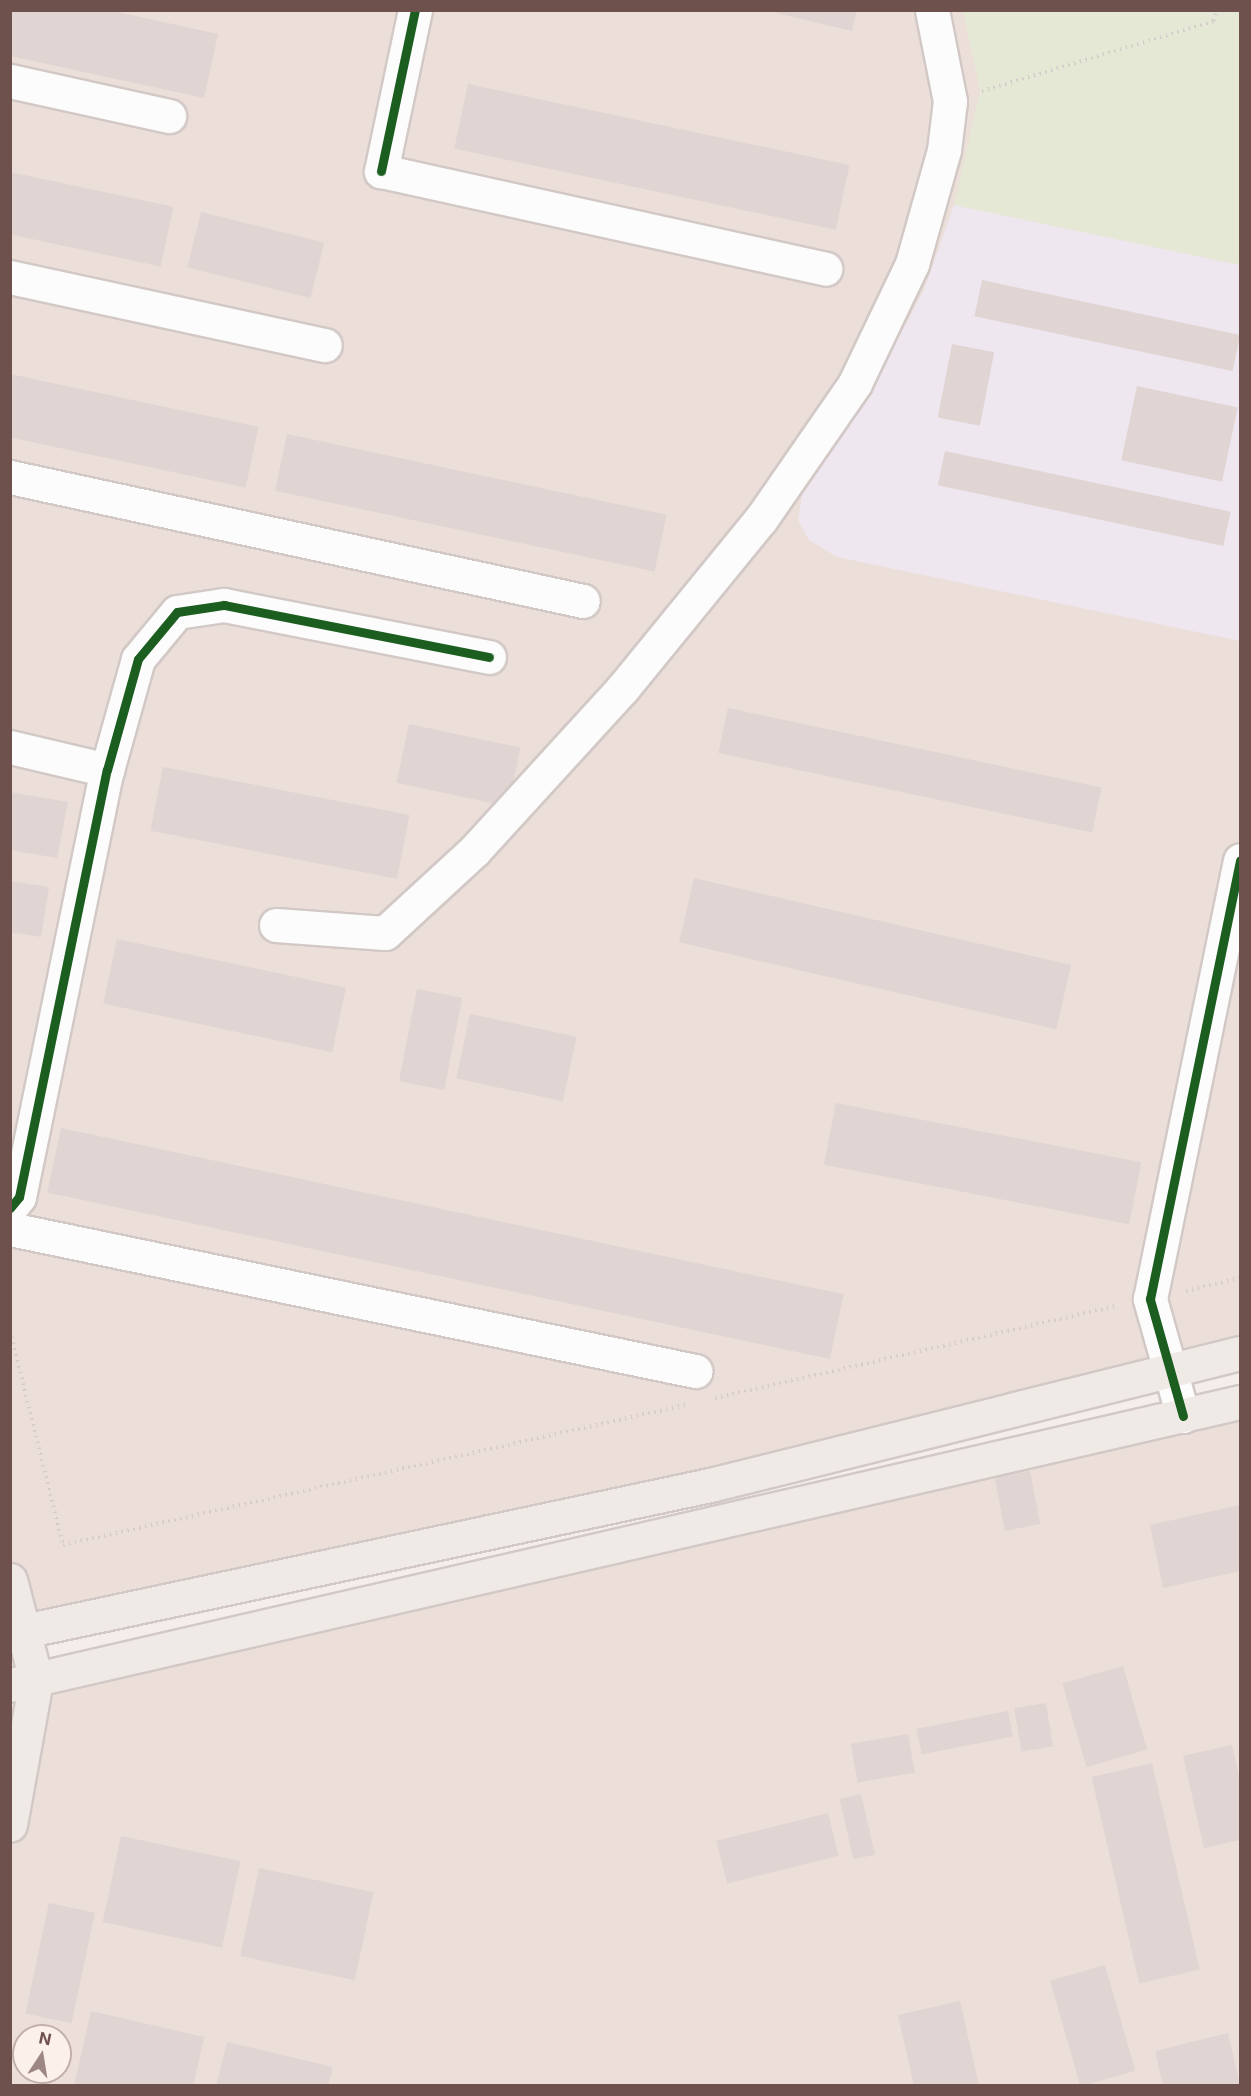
<!DOCTYPE html>
<style>
body{margin:0}
#map{position:relative;width:1251px;height:2096px;overflow:hidden;background:#f4edea;font-family:Inter,sans-serif}
div>[style]{position:absolute}
.residential>*{inset:0;background:#ecded8}
.education>*{inset:0;background:#eee7f0}
.green>*{inset:0;background:#e6e8d6}
.building>*{inset:0;background:#e0d5d2;transform-origin:0 0}
.path>*{height:4px;margin-top:-2px;transform-origin:0;background:repeating-linear-gradient(90deg,#d5cccb 0 1.5px,transparent 0 6px)}
.roads{filter:drop-shadow(2px 0 #d2c9c6) drop-shadow(-2px 0 #d2c9c6) drop-shadow(0 2px #d2c9c6) drop-shadow(0 -2px #d2c9c6)}
.minor>*{height:33px;margin:-16.5px;padding:0 16.5px;transform-origin:16.5px;border-radius:16.5px;background:#fdfcfc}
.major>*{height:33px;margin:-16.5px;padding:0 16.5px;transform-origin:16.5px;border-radius:16.5px;background:#f0eae6}
.cycleway>*{height:9px;margin:-4.5px;padding:0 4.5px;transform-origin:4.5px;border-radius:4.5px;background:#1b5e20}
span{translate:-50% -50%;white-space:nowrap;text-align:center;line-height:1.15;-webkit-text-stroke:6px #fcf0ea;paint-order:stroke}
.frame{position:absolute;inset:0;border:12px solid #6e504d;pointer-events:none}
.north{position:absolute;left:12px;top:2024px;width:60px;height:60px;box-sizing:border-box;background:#fcf0ea;border:2px solid #c3b0ab;border-radius:50%;rotate:12deg;font-size:16px;font-weight:700;line-height:24px;text-align:center;color:#6e504d}
.north::after{content:'';display:block;margin:auto;width:21px;height:27px;background:#9d8784;clip-path:polygon(50% 0,100% 100%,50% 72%,0 100%)}
</style>
<div id="map">
<div class="residential">
<i style="clip-path:polygon(10px 11px,1240px 11px,1240px 1353px,24px 1631px,10px 1580px)"></i>
<i style="clip-path:polygon(evenodd,1240px 1402px,1240px 2085px,11px 2086px,11px 1825px,36px 1680px,1240px 1402px,24px 2036px,60px 2036px,60px 2072px,24px 2072px,24px 2036px)"></i>
</div>
<div class="education">
<i style="clip-path:polygon(954px 205px,1240px 265px,1240px 641px,837px 557px,809px 540px,798px 520px,803px 490px,866px 398px,924px 290px)"></i>
</div>
<div class="green">
<i style="clip-path:polygon(963px 11px,1240px 11px,1240px 265px,954px 205px,980px 91px)"></i>
</div>
<div class="building">
<i style="clip-path:polygon(10px 10px,108px 10px,218px 34px,204px 98px,10px 56px)"></i>
<i style="clip-path:polygon(764px 10px,857px 10px,852px 31px)"></i>
<i style="left:468px;top:84px;width:390px;height:66px;rotate:12deg"></i>
<i style="left:10px;top:172px;width:167px;height:61px;rotate:12deg"></i>
<i style="left:201px;top:212px;width:127px;height:57px;rotate:14deg"></i>
<i style="left:982px;top:280px;width:264px;height:37px;rotate:12deg"></i>
<i style="left:952px;top:344px;width:43px;height:75px;rotate:11deg"></i>
<i style="left:10px;top:374px;width:254px;height:62px;rotate:12deg"></i>
<i style="left:1137px;top:386px;width:103px;height:76px;rotate:12deg"></i>
<i style="left:287px;top:434px;width:388px;height:58px;rotate:12deg"></i>
<i style="left:945px;top:451px;width:292px;height:35px;rotate:12deg"></i>
<i style="left:728px;top:708px;width:382px;height:46px;rotate:12deg"></i>
<i style="left:409px;top:724px;width:114px;height:60px;rotate:12deg"></i>
<i style="left:163px;top:767px;width:251px;height:65px;rotate:11deg"></i>
<i style="clip-path:polygon(10px 792px,68px 802px,57px 858px,10px 850px)"></i>
<i style="left:694px;top:878px;width:387px;height:66px;rotate:13deg"></i>
<i style="clip-path:polygon(10px 881px,49px 887px,41px 937px,10px 932px)"></i>
<i style="left:117px;top:939px;width:234px;height:66px;rotate:12deg"></i>
<i style="left:417px;top:989px;width:46px;height:94px;rotate:11deg"></i>
<i style="left:470px;top:1014px;width:109px;height:66px;rotate:12deg"></i>
<i style="left:836px;top:1103px;width:311px;height:63px;rotate:11deg"></i>
<i style="left:61px;top:1128px;width:800px;height:66px;rotate:12deg"></i>
<i style="left:1030px;top:1471px;width:54px;height:36px;rotate:79deg"></i>
<i style="clip-path:polygon(1240px 1505px,1240px 1571px,1163px 1588px,1150px 1525px)"></i>
<i style="left:1123px;top:1666px;width:87px;height:63px;rotate:74deg"></i>
<i style="left:1046px;top:1703px;width:44px;height:32px;rotate:81deg"></i>
<i style="left:1008px;top:1711px;width:26px;height:93px;rotate:79deg"></i>
<i style="left:908px;top:1734px;width:39px;height:58px;rotate:80deg"></i>
<i style="clip-path:polygon(1232px 1745px,1240px 1780px,1240px 1840px,1204px 1848px,1183px 1756px)"></i>
<i style="left:1152px;top:1763px;width:212px;height:62px;rotate:77deg"></i>
<i style="left:861px;top:1794px;width:62px;height:22px;rotate:77deg"></i>
<i style="left:828px;top:1813px;width:44px;height:115px;rotate:76deg"></i>
<i style="left:121px;top:1836px;width:122px;height:88px;rotate:12deg"></i>
<i style="left:259px;top:1868px;width:117px;height:90px;rotate:12deg"></i>
<i style="left:49px;top:1903px;width:47px;height:113px;rotate:12deg"></i>
<i style="left:1105px;top:1965px;width:110px;height:57px;rotate:74deg"></i>
<i style="clip-path:polygon(960px 2001px,979px 2086px,914px 2086px,898px 2015px)"></i>
<i style="clip-path:polygon(91px 2011px,204px 2037px,193px 2086px,74px 2086px)"></i>
<i style="clip-path:polygon(1228px 2033px,1240px 2086px,1163px 2086px,1155px 2051px)"></i>
<i style="clip-path:polygon(227px 2042px,333px 2067px,328px 2086px,216px 2086px)"></i>
</div>
<div class="path">
<i style="left:982px;top:91px;width:242px;rotate:-16.8deg"></i>
<i style="left:1214px;top:21px;width:11px;rotate:-75deg"></i>
<i style="left:1186px;top:1291px;width:56px;rotate:-13.5deg"></i>
<i style="left:10px;top:1331px;width:220px;rotate:76.1deg"></i>
<i style="left:63px;top:1545px;width:638px;rotate:-12.68deg"></i>
<i style="left:715px;top:1398px;width:413px;rotate:-12.9deg"></i>
</div>
<div class="roads">
<div class="minor">
<i style="left:415px;top:10px;width:165px;rotate:101.9deg"></i>
<i style="left:381px;top:171px;width:455px;rotate:12.4deg"></i>
<i style="left:10px;top:81px;width:163px;rotate:12.4deg"></i>
<i style="left:10px;top:277px;width:322px;rotate:12.2deg"></i>
<i style="left:10px;top:477px;width:586px;rotate:12.21deg"></i>
<i style="left:10px;top:747px;width:100px;rotate:13.3deg"></i>
<i style="left:276px;top:925px;width:109px;rotate:4.2deg"></i>
<i style="left:385px;top:933px;width:122px;rotate:-42.7deg"></i>
<i style="left:475px;top:850px;width:219px;rotate:-47.6deg"></i>
<i style="left:623px;top:688px;width:218px;rotate:-50.8deg"></i>
<i style="left:761px;top:519px;width:165px;rotate:-55.3deg"></i>
<i style="left:855px;top:383px;width:132px;rotate:-64.4deg"></i>
<i style="left:912px;top:264px;width:118px;rotate:-74.3deg"></i>
<i style="left:944px;top:150px;width:49px;rotate:-83deg"></i>
<i style="left:950px;top:101px;width:93px;rotate:-101.2deg"></i>
<i style="left:10px;top:1208px;width:14px;rotate:-51deg"></i>
<i style="left:19px;top:1197px;width:436px;rotate:-78.4deg"></i>
<i style="left:107px;top:770px;width:115px;rotate:-74.4deg"></i>
<i style="left:138px;top:659px;width:61px;rotate:-50.3deg"></i>
<i style="left:177px;top:612px;width:48px;rotate:-8.5deg"></i>
<i style="left:224px;top:605px;width:270px;rotate:11.1deg"></i>
<i style="left:10px;top:1229px;width:700px;rotate:11.71deg"></i>
<i style="left:1183px;top:1416px;width:122px;rotate:-105.8deg"></i>
<i style="left:1150px;top:1299px;width:448px;rotate:-78.4deg"></i>
</div>
<div class="major">
<i style="left:10px;top:1580px;width:103px;rotate:75.4deg"></i>
<i style="left:36px;top:1680px;width:147px;rotate:100.2deg"></i>
<i style="left:10px;top:1634px;width:716px;rotate:-12.02deg"></i>
<i style="left:710px;top:1485px;width:546px;rotate:-13.99deg"></i>
<i style="left:10px;top:1685px;width:1262px;rotate:-12.96deg"></i>
</div>
</div>
<div class="cycleway">
<i style="left:381px;top:171px;width:165px;rotate:-78.1deg"></i>
<i style="left:10px;top:1208px;width:14px;rotate:-51deg"></i>
<i style="left:19px;top:1197px;width:436px;rotate:-78.4deg"></i>
<i style="left:107px;top:770px;width:115px;rotate:-74.4deg"></i>
<i style="left:138px;top:659px;width:61px;rotate:-50.3deg"></i>
<i style="left:177px;top:612px;width:48px;rotate:-8.5deg"></i>
<i style="left:224px;top:605px;width:270px;rotate:11.1deg"></i>
<i style="left:1183px;top:1416px;width:122px;rotate:-105.8deg"></i>
<i style="left:1150px;top:1299px;width:448px;rotate:-78.4deg"></i>
</div>
<div class="frame"></div>
<div class="north">N</div>
</div>
